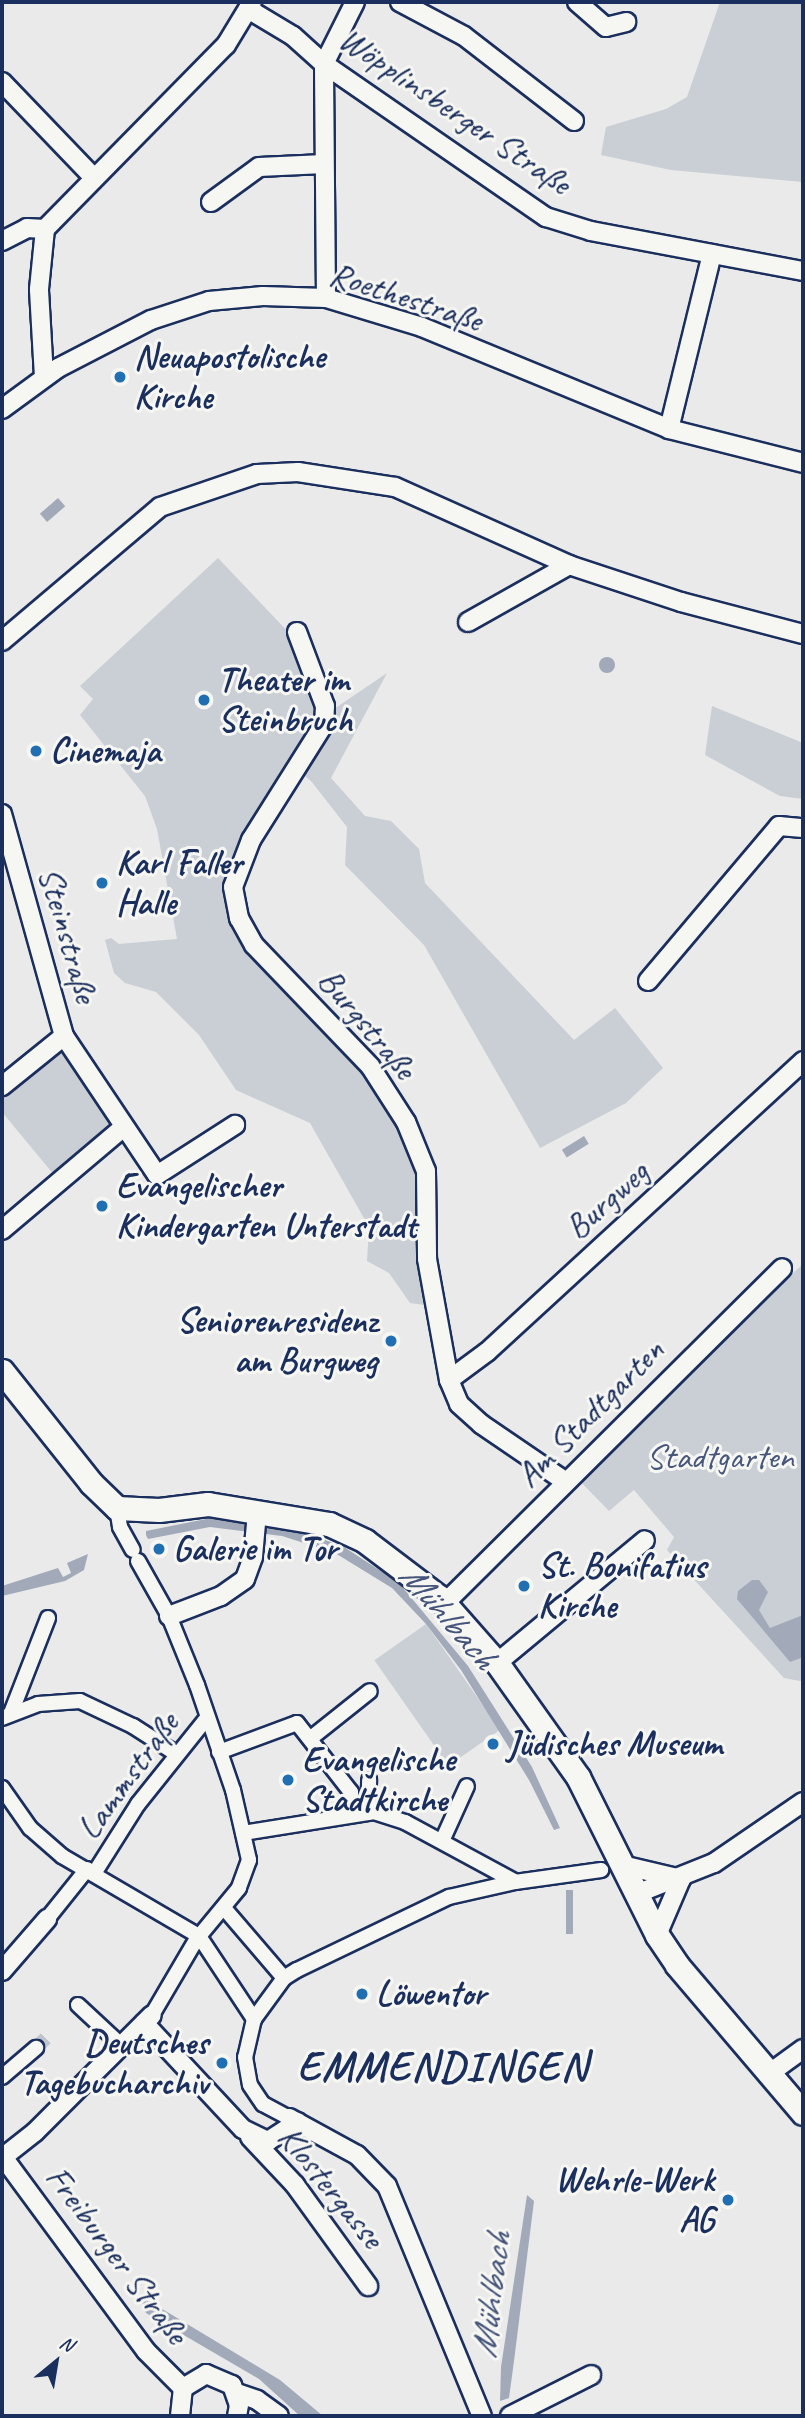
<!DOCTYPE html>
<meta charset="utf-8">
<style>
body{margin:0}
#map{position:relative;width:805px;height:2418px;overflow:hidden;background:#e9eae9;font-family:Caveat,sans-serif}
div>[style]{position:absolute}
.green>*{inset:0;background:#caced5;transform-origin:0 0}
.water>*{inset:0;background:#a2aaba;transform-origin:0 0}
.round{border-radius:50%}
.pedestrian-tunnel>*{height:14px;margin-top:-7px;transform-origin:0;background:repeating-linear-gradient(90deg,#c0c5cd 0 14px,transparent 0 21px)}
.roads{filter:drop-shadow(2px 0 #1b2f5e) drop-shadow(-2px 0 #1b2f5e) drop-shadow(0 2px #1b2f5e) drop-shadow(0 -2px #1b2f5e)}
.pedestrian>*{height:14px;margin:-7px;padding:0 7px;transform-origin:7px;border-radius:7px;background:#f6f6f2}
.minor>*{height:18px;margin:-9px;padding:0 9px;transform-origin:9px;border-radius:9px;background:#f6f6f2}
.tertiary>*{height:23px;margin:-11.5px;padding:0 11.5px;transform-origin:11.5px;border-radius:11.5px;background:#f6f6f2}
.dots>*{width:19px;height:19px;translate:-50% -50%;box-sizing:border-box;border:4px solid #f6f6f2;border-radius:50%}
span{translate:-50% -50%;white-space:nowrap;text-align:center;line-height:1.15;-webkit-text-stroke:6px #f6f6f2;paint-order:stroke}
.street-label{font-size:35px;color:#1b2f5e}
.poi-label{font-size:35px;color:#1b2f5e;font-weight:700}
.left{translate:0 -50%;text-align:left}
.right{translate:-100% -50%;text-align:right}
.park-label{font-size:35px;color:#47577c}
.water-label{font-size:37px;color:#44547a;font-style:italic}
.district-label{font-size:42px;color:#1b2f5e;font-weight:700;letter-spacing:2px}
.frame{position:absolute;inset:0;border:4px solid #1b2f5e;pointer-events:none}
.north{position:absolute;left:21px;top:2327px;width:70px;height:70px;-webkit-text-stroke:5px #f6f6f2;paint-order:stroke;rotate:30deg;font-size:19px;font-weight:700;line-height:28px;text-align:center;color:#1b2f5e}
.north::after{content:'';display:block;margin:auto;width:24px;height:32px;background:#1b2f5e;clip-path:polygon(50% 0,100% 100%,50% 72%,0 100%)}
</style>
<div id="map">
<div class="green">
<i style="clip-path:polygon(720px 2px,803px 2px,803px 182px,671px 170px,601px 155px,606px 127px,666px 109px,687px 97px)"></i>
<i style="clip-path:polygon(218px 558px,292px 636px,325px 706px,337px 707px,387px 673px,331px 778px,365px 816px,391px 821px,419px 849px,425px 883px,574px 1040px,615px 1008px,663px 1068px,626px 1103px,540px 1148px,424px 945px,345px 865px,347px 827px,311px 781px,291px 764px,244px 839px,235px 924px,339px 1041px,379px 1091px,401px 1127px,419px 1176px,425px 1305px,410px 1303px,389px 1273px,367px 1261px,369px 1227px,310px 1123px,236px 1090px,199px 1035px,156px 992px,125px 983px,114px 973px,105px 940px,111px 938px,119px 944px,177px 939px,157px 829px,145px 796px,80px 715px,93px 699px,80px 686px)"></i>
<i style="clip-path:polygon(712px 706px,803px 743px,803px 799px,780px 796px,705px 755px)"></i>
<i style="clip-path:polygon(64px 1044px,116px 1124px,55px 1176px,2px 1112px,2px 1093px)"></i>
<i style="clip-path:polygon(803px 1264px,803px 1680px,800px 1681px,784px 1678px,667px 1550px,674px 1537px,634px 1490px,609px 1511px,576px 1477px)"></i>
<i style="left:426px;top:1624px;width:129px;height:63px;rotate:55deg"></i>
</div>
<div class="water">
<i style="left:58px;top:498px;width:11px;height:24px;rotate:49deg"></i>
<i class="round" style="left:599px;top:657px;width:16px;height:16px"></i>
<i style="left:584px;top:1136px;width:9px;height:26px;rotate:58deg"></i>
<i style="clip-path:polygon(211px 1518px,309px 1534px,344px 1547px,399px 1583px,468px 1666px,532px 1767px,560px 1828px,554px 1830px,529px 1780px,461px 1670px,426px 1624px,392px 1588px,335px 1553px,282px 1536px,210px 1527px,148px 1539px,146px 1535px,146px 1531px)"></i>
<i style="clip-path:polygon(88px 1554px,84px 1570px,65px 1581px,2px 1596px,2px 1586px,58px 1568px,63px 1577px,71px 1573px,67px 1563px)"></i>
<i style="clip-path:polygon(752px 1580px,759px 1580px,768px 1592px,759px 1610px,770px 1628px,803px 1615px,801px 1658px,790px 1662px,737px 1599px,738px 1591px)"></i>
<i style="left:566px;top:1890px;width:7px;height:44px"></i>
<i style="clip-path:polygon(527px 2195px,534px 2201px,514px 2361px,509px 2398px,500px 2401px,501px 2367px)"></i>
<i style="clip-path:polygon(139px 2295px,280px 2380px,323px 2416px,300px 2416px,259px 2379px,146px 2313px)"></i>
</div>
<div class="pedestrian-tunnel">
<i style="left:36px;top:2048px;width:14px;rotate:-45deg"></i>
</div>
<div class="roads">
<div class="pedestrian">
<i style="left:117px;top:1508px;width:19px;rotate:81deg"></i>
<i style="left:120px;top:1527px;width:26px;rotate:61deg"></i>
<i style="left:138px;top:1561px;width:63px;rotate:60.6deg"></i>
<i style="left:169px;top:1616px;width:74px;rotate:67.9deg"></i>
<i style="left:197px;top:1685px;width:111px;rotate:71.1deg"></i>
<i style="left:233px;top:1790px;width:72px;rotate:77.1deg"></i>
<i style="left:249px;top:1860px;width:30px;rotate:110deg"></i>
<i style="left:239px;top:1888px;width:67px;rotate:129.6deg"></i>
<i style="left:196px;top:1940px;width:87px;rotate:120.4deg"></i>
<i style="left:11px;top:1713px;width:102px;rotate:-68.7deg"></i>
<i style="left:2px;top:1718px;width:39px;rotate:-21deg"></i>
<i style="left:38px;top:1704px;width:42px;rotate:-4.1deg"></i>
<i style="left:80px;top:1701px;width:59px;rotate:25.3deg"></i>
<i style="left:133px;top:1726px;width:50px;rotate:32.7deg"></i>
<i style="left:311px;top:1738px;width:75px;rotate:-38.5deg"></i>
<i style="left:219px;top:1752px;width:83px;rotate:-20.4deg"></i>
<i style="left:297px;top:1723px;width:88px;rotate:52deg"></i>
<i style="left:351px;top:1792px;width:23px;rotate:88deg"></i>
<i style="left:2px;top:1788px;width:49px;rotate:55deg"></i>
<i style="left:30px;top:1828px;width:43px;rotate:41.2deg"></i>
<i style="left:62px;top:1856px;width:159px;rotate:30.3deg"></i>
<i style="left:199px;top:1936px;width:100px;rotate:56.5deg"></i>
<i style="left:254px;top:2019px;width:39px;rotate:103deg"></i>
<i style="left:245px;top:2057px;width:28px;rotate:80deg"></i>
<i style="left:250px;top:2085px;width:23px;rotate:56deg"></i>
<i style="left:263px;top:2104px;width:30px;rotate:28deg"></i>
<i style="left:368px;top:1813px;width:33px;rotate:-88deg"></i>
<i style="left:243px;top:1833px;width:133px;rotate:-9.1deg"></i>
<i style="left:374px;top:1812px;width:33px;rotate:18deg"></i>
<i style="left:405px;top:1822px;width:124px;rotate:28.4deg"></i>
<i style="left:442px;top:1841px;width:60px;rotate:-65.6deg"></i>
<i style="left:95px;top:1872px;width:80px;rotate:-57.7deg"></i>
<i style="left:138px;top:1804px;width:110px;rotate:-51.3deg"></i>
<i style="left:224px;top:1908px;width:92px;rotate:49.4deg"></i>
<i style="left:47px;top:1919px;width:64px;rotate:-51.3deg"></i>
<i style="left:78px;top:2005px;width:60px;rotate:43deg"></i>
<i style="left:254px;top:2019px;width:51px;rotate:-53.8deg"></i>
<i style="left:284px;top:1978px;width:15px;rotate:-32deg"></i>
<i style="left:297px;top:1970px;width:169px;rotate:-25.7deg"></i>
<i style="left:449px;top:1897px;width:68px;rotate:-12.8deg"></i>
<i style="left:515px;top:1882px;width:87px;rotate:-7.9deg"></i>
<i style="left:2px;top:2077px;width:45px;rotate:-40.5deg"></i>
</div>
<div class="minor">
<i style="left:400px;top:2px;width:72px;rotate:28deg"></i>
<i style="left:464px;top:36px;width:139px;rotate:37.7deg"></i>
<i style="left:577px;top:2px;width:38px;rotate:41deg"></i>
<i style="left:606px;top:27px;width:21px;rotate:-14deg"></i>
<i style="left:248px;top:9px;width:52px;rotate:31deg"></i>
<i style="left:293px;top:36px;width:42px;rotate:42.1deg"></i>
<i style="left:324px;top:64px;width:270px;rotate:34.6deg"></i>
<i style="left:546px;top:217px;width:47px;rotate:17.3deg"></i>
<i style="left:591px;top:231px;width:216px;rotate:10.7deg"></i>
<i style="left:2px;top:82px;width:130px;rotate:46.2deg"></i>
<i style="left:211px;top:202px;width:59px;rotate:-36.1deg"></i>
<i style="left:259px;top:167px;width:65px;rotate:-2.6deg"></i>
<i style="left:2px;top:241px;width:28px;rotate:-27deg"></i>
<i style="left:27px;top:228px;width:18px;rotate:3deg"></i>
<i style="left:326px;top:298px;width:234px;rotate:-90.5deg"></i>
<i style="left:324px;top:64px;width:69px;rotate:-63.4deg"></i>
<i style="left:44px;top:377px;width:88px;rotate:-93.3deg"></i>
<i style="left:39px;top:289px;width:60px;rotate:-84.3deg"></i>
<i style="left:45px;top:229px;width:258px;rotate:-45.5deg"></i>
<i style="left:226px;top:45px;width:50px;rotate:-58.8deg"></i>
<i style="left:2px;top:409px;width:69px;rotate:-36.2deg"></i>
<i style="left:58px;top:368px;width:105px;rotate:-27.3deg"></i>
<i style="left:151px;top:320px;width:61px;rotate:-18.1deg"></i>
<i style="left:209px;top:301px;width:54px;rotate:-5.3deg"></i>
<i style="left:263px;top:296px;width:63px;rotate:1.8deg"></i>
<i style="left:326px;top:298px;width:100px;rotate:16.8deg"></i>
<i style="left:422px;top:327px;width:267px;rotate:22.4deg"></i>
<i style="left:669px;top:429px;width:138px;rotate:14.2deg"></i>
<i style="left:669px;top:429px;width:180px;rotate:-76.2deg"></i>
<i style="left:468px;top:622px;width:116px;rotate:-29.4deg"></i>
<i style="left:297px;top:632px;width:79px;rotate:69.3deg"></i>
<i style="left:325px;top:706px;width:18px;rotate:93deg"></i>
<i style="left:324px;top:724px;width:137px;rotate:122.2deg"></i>
<i style="left:251px;top:840px;width:50px;rotate:111deg"></i>
<i style="left:233px;top:887px;width:32px;rotate:79deg"></i>
<i style="left:239px;top:918px;width:31px;rotate:61deg"></i>
<i style="left:254px;top:945px;width:168px;rotate:46.2deg"></i>
<i style="left:370px;top:1066px;width:67px;rotate:57.3deg"></i>
<i style="left:406px;top:1122px;width:53px;rotate:67.8deg"></i>
<i style="left:426px;top:1171px;width:88px;rotate:89.3deg"></i>
<i style="left:427px;top:1259px;width:123px;rotate:79.7deg"></i>
<i style="left:449px;top:1380px;width:26px;rotate:67deg"></i>
<i style="left:459px;top:1404px;width:30px;rotate:42deg"></i>
<i style="left:481px;top:1424px;width:103px;rotate:34.3deg"></i>
<i style="left:2px;top:641px;width:207px;rotate:-40.3deg"></i>
<i style="left:160px;top:507px;width:102px;rotate:-18.8deg"></i>
<i style="left:257px;top:474px;width:41px;rotate:-2.8deg"></i>
<i style="left:298px;top:472px;width:98px;rotate:8.8deg"></i>
<i style="left:395px;top:487px;width:191px;rotate:24.1deg"></i>
<i style="left:569px;top:565px;width:118px;rotate:18.3deg"></i>
<i style="left:681px;top:602px;width:126px;rotate:14.7deg"></i>
<i style="left:2px;top:814px;width:230px;rotate:74.4deg"></i>
<i style="left:64px;top:1036px;width:80px;rotate:141.1deg"></i>
<i style="left:648px;top:981px;width:203px;rotate:-49.8deg"></i>
<i style="left:779px;top:826px;width:24px;rotate:5deg"></i>
<i style="left:64px;top:1036px;width:167px;rotate:56.2deg"></i>
<i style="left:157px;top:1175px;width:93px;rotate:-32.7deg"></i>
<i style="left:2px;top:1230px;width:160px;rotate:-40.2deg"></i>
<i style="left:449px;top:1380px;width:47px;rotate:-36.4deg"></i>
<i style="left:487px;top:1352px;width:430px;rotate:-42.6deg"></i>
<i style="left:445px;top:1603px;width:475px;rotate:-44.8deg"></i>
<i style="left:169px;top:1616px;width:56px;rotate:-21deg"></i>
<i style="left:221px;top:1596px;width:29px;rotate:-35deg"></i>
<i style="left:245px;top:1579px;width:23px;rotate:-70deg"></i>
<i style="left:253px;top:1557px;width:45px;rotate:-84.9deg"></i>
<i style="left:497px;top:1663px;width:192px;rotate:-39.7deg"></i>
<i style="left:622px;top:1865px;width:61px;rotate:13.3deg"></i>
<i style="left:636px;top:1894px;width:84px;rotate:-21.7deg"></i>
<i style="left:714px;top:1863px;width:108px;rotate:-34.4deg"></i>
<i style="left:657px;top:1935px;width:61px;rotate:-66.8deg"></i>
<i style="left:2px;top:1971px;width:69px;rotate:-49.1deg"></i>
<i style="left:144px;top:2023px;width:145px;rotate:47deg"></i>
<i style="left:243px;top:2129px;width:28px;rotate:26deg"></i>
<i style="left:268px;top:2141px;width:35px;rotate:-33deg"></i>
<i style="left:770px;top:2073px;width:41px;rotate:-36deg"></i>
<i style="left:289px;top:2118px;width:77px;rotate:28.6deg"></i>
<i style="left:357px;top:2155px;width:43px;rotate:45.9deg"></i>
<i style="left:387px;top:2186px;width:249px;rotate:67.6deg"></i>
<i style="left:250px;top:2137px;width:66px;rotate:46.8deg"></i>
<i style="left:295px;top:2185px;width:125px;rotate:54.1deg"></i>
<i style="left:3px;top:2157px;width:241px;rotate:53.6deg"></i>
<i style="left:146px;top:2351px;width:52px;rotate:45deg"></i>
<i style="left:2px;top:2158px;width:42px;rotate:-38.2deg"></i>
<i style="left:35px;top:2132px;width:165px;rotate:-45deg"></i>
<i style="left:237px;top:2393px;width:21px;rotate:19deg"></i>
<i style="left:257px;top:2400px;width:27px;rotate:36deg"></i>
<i style="left:180px;top:2416px;width:28px;rotate:-84deg"></i>
<i style="left:183px;top:2388px;width:27px;rotate:-31deg"></i>
<i style="left:206px;top:2374px;width:28px;rotate:23deg"></i>
<i style="left:232px;top:2385px;width:21px;rotate:71deg"></i>
<i style="left:239px;top:2405px;width:11px;rotate:100deg"></i>
<i style="left:510px;top:2416px;width:91px;rotate:-26.8deg"></i>
</div>
<div class="tertiary">
<i style="left:2px;top:1371px;width:143px;rotate:51.5deg"></i>
<i style="left:91px;top:1483px;width:36px;rotate:44deg"></i>
<i style="left:117px;top:1508px;width:42px;rotate:2.7deg"></i>
<i style="left:159px;top:1510px;width:49px;rotate:-7deg"></i>
<i style="left:208px;top:1504px;width:123px;rotate:9.4deg"></i>
<i style="left:329px;top:1524px;width:40px;rotate:25deg"></i>
<i style="left:365px;top:1541px;width:93px;rotate:37.1deg"></i>
<i style="left:439px;top:1597px;width:88px;rotate:48.7deg"></i>
<i style="left:497px;top:1663px;width:140px;rotate:54.6deg"></i>
<i style="left:578px;top:1777px;width:177px;rotate:63.4deg"></i>
<i style="left:657px;top:1935px;width:36px;rotate:56deg"></i>
<i style="left:677px;top:1965px;width:194px;rotate:49.6deg"></i>
</div>
</div>
<div class="dots">
<i style="left:120px;top:377px;background:#1f6fb2"></i>
<i style="left:204px;top:700px;background:#1f6fb2"></i>
<i style="left:36px;top:751px;background:#1f6fb2"></i>
<i style="left:102px;top:883px;background:#1f6fb2"></i>
<i style="left:102px;top:1206px;background:#1f6fb2"></i>
<i style="left:391px;top:1341px;background:#1f6fb2"></i>
<i style="left:159px;top:1549px;background:#1f6fb2"></i>
<i style="left:524px;top:1586px;background:#1f6fb2"></i>
<i style="left:493px;top:1744px;background:#1f6fb2"></i>
<i style="left:288px;top:1780px;background:#1f6fb2"></i>
<i style="left:362px;top:1994px;background:#1f6fb2"></i>
<i style="left:222px;top:2063px;background:#1f6fb2"></i>
<i style="left:728px;top:2200px;background:#1f6fb2"></i>
</div>
<div class="street-label">
<span style="left:455px;top:111px;rotate:34deg">Wöpplinsberger Straße</span>
<span style="left:406px;top:297px;rotate:18deg">Roethestraße</span>
<span style="left:68px;top:935px;rotate:74deg">Steinstraße</span>
<span style="left:367px;top:1024px;rotate:50deg">Burgstraße</span>
<span style="left:607px;top:1200px;rotate:-42deg">Burgweg</span>
<span style="left:590px;top:1413px;rotate:-45deg">Am Stadtgarten</span>
<span style="left:128px;top:1776px;rotate:-54deg">Lammstraße</span>
<span style="left:331px;top:2187px;rotate:51deg">Klostergasse</span>
<span style="left:117px;top:2255px;rotate:53deg">Freiburger Straße</span>
</div>
<div class="poi-label">
<span class="left" style="left:134px;top:377px">Neuapostolische<br>Kirche</span>
<span class="left" style="left:218px;top:700px">Theater im<br>Steinbruch</span>
<span class="left" style="left:50px;top:751px">Cinemaja</span>
<span class="left" style="left:116px;top:883px">Karl Faller<br>Halle</span>
<span class="left" style="left:116px;top:1206px">Evangelischer<br>Kindergarten Unterstadt</span>
<span class="right" style="left:377px;top:1341px">Seniorenresidenz<br>am Burgweg</span>
<span class="left" style="left:173px;top:1549px">Galerie im Tor</span>
<span class="left" style="left:538px;top:1586px">St. Bonifatius<br>Kirche</span>
<span class="left" style="left:507px;top:1744px">Jüdisches Museum</span>
<span class="left" style="left:302px;top:1780px">Evangelische<br>Stadtkirche</span>
<span class="left" style="left:376px;top:1994px">Löwentor</span>
<span class="right" style="left:208px;top:2063px">Deutsches<br>Tagebucharchiv</span>
<span class="right" style="left:714px;top:2200px">Wehrle-Werk<br>AG</span>
</div>
<div class="park-label">
<span style="left:720px;top:1457px">Stadtgarten</span>
</div>
<div class="water-label">
<span style="left:448px;top:1616px;rotate:49deg">Mühlbach</span>
<span style="left:491px;top:2295px;rotate:-83deg">Mühlbach</span>
</div>
<div class="district-label">
<span style="left:443px;top:2067px">EMMENDINGEN</span>
</div>
<div class="frame"></div>
<div class="north">N</div>
</div>
